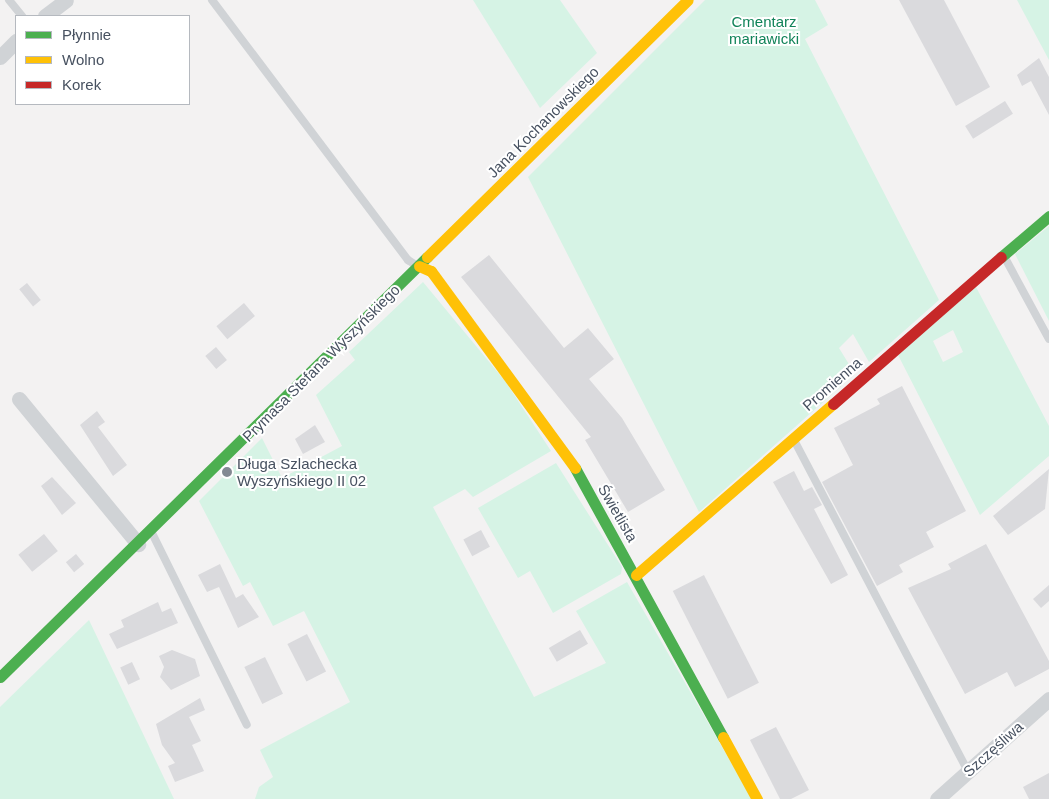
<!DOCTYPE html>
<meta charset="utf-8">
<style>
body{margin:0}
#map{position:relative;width:1049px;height:799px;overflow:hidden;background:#f3f2f2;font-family:Arial,sans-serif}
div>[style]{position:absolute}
.green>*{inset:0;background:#d6f3e5}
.building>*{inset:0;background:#dadadd;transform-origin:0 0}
.lane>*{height:8px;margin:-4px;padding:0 4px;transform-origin:4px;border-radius:4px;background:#d0d3d6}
.street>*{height:15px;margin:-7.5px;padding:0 7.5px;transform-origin:7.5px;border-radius:7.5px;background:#d0d3d6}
.fast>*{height:11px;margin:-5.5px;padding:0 5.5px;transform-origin:5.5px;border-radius:5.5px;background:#4caf50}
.slow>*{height:11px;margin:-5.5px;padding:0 5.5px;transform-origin:5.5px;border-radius:5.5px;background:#ffc107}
.jam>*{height:11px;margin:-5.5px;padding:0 5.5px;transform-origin:5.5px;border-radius:5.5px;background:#c62828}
.dots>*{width:14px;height:14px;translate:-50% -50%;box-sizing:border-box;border:2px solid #fff;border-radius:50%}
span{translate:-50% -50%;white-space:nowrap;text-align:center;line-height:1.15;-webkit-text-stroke:4px #fff;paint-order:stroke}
.park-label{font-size:15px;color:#118359}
.street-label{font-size:15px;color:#475160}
.poi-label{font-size:15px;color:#475160}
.left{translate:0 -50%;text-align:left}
.legend{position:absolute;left:15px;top:15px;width:175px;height:90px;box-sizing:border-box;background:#fff;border:1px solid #b5b9bf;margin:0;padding:6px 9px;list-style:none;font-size:15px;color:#475160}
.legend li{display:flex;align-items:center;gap:10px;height:25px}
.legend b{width:25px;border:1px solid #b5b9bf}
</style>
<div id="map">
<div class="green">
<i style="clip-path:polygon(473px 0,560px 0,597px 53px,540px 108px)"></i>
<i style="clip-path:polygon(705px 0,815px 0,828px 25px,805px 39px,939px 300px,869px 362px,853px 334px,839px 348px,855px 374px,699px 512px,528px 177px)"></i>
<i style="clip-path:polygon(1017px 0,1049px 0,1049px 60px)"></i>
<i style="clip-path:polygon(1049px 226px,1049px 321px,1015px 254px)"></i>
<i style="clip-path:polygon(423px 282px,505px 381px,551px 451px,473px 497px,465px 489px,433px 507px,534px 697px,606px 663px,576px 611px,627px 582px,752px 799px,255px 799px,259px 787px,273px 777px,260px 750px,350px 702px,304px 611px,273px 626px,250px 582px,243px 586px,199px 501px,262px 438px,282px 478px,342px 446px,316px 395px,355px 360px,349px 352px)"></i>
<i style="clip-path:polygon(evenodd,976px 287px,1049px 426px,1049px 456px,980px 515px,898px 355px,976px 287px,953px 330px,963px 352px,943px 362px,933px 341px,953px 330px)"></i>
<i style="clip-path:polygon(556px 463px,622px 567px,621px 574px,553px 613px,530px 571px,518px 578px,478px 508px)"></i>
<i style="clip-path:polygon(89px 620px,174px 799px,0 799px,0 707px)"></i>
</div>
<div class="building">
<i style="clip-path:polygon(899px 0,944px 0,990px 87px,956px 106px)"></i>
<i style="clip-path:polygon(1039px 58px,1049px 77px,1049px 115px,1031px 81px,1022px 86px,1017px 75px)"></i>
<i style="left:1005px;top:101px;width:15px;height:47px;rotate:58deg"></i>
<i style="clip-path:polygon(489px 255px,564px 348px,588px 328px,614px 359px,589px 379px,622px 418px,665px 490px,628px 512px,585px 440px,591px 437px,461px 277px)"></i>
<i style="left:27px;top:283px;width:22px;height:10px;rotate:51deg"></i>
<i style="left:244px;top:303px;width:17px;height:36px;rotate:50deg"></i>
<i style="left:216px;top:347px;width:17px;height:14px;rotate:50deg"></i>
<i style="clip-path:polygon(902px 386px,966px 511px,926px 532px,934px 547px,899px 565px,903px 572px,877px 586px,822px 482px,853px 465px,834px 428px,880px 404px,877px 399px)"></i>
<i style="clip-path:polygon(97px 411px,105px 422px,98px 427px,127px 465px,113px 476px,80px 425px)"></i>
<i style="clip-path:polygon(315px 425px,325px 442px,303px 454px,295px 439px)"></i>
<i style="clip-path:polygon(1049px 469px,1045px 509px,1008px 535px,993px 516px)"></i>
<i style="clip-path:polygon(794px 471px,804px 491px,812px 487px,822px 505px,814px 509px,848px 575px,831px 584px,773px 482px)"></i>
<i style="clip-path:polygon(52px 477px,76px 503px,62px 515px,41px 486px)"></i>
<i style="left:481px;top:530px;width:19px;height:20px;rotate:62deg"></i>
<i style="left:44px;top:534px;width:22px;height:33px;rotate:51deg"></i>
<i style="clip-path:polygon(986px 544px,1049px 661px,1049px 669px,1015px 687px,1007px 672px,965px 694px,908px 588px,951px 569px,948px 564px)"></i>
<i style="left:76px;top:554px;width:13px;height:13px;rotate:51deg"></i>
<i style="clip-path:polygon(220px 564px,236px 598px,243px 594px,259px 617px,238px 628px,219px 587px,207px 592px,198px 575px)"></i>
<i style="left:704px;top:575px;width:121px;height:35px;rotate:63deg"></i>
<i style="clip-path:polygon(1049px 585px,1049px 601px,1041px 608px,1033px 599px)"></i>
<i style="clip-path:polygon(158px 602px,162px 612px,171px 608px,178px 623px,117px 649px,109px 634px,124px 627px,121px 620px)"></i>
<i style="left:580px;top:630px;width:16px;height:36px;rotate:60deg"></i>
<i style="left:307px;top:634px;width:42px;height:22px;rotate:63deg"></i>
<i style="clip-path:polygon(172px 650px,195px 659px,200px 676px,171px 690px,160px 677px,164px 667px,159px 656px)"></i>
<i style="left:265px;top:657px;width:41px;height:23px;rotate:64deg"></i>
<i style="left:132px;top:662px;width:19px;height:13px;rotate:65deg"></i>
<i style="clip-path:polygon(200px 698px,205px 710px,189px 717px,201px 741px,192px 745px,204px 771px,175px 782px,168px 766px,175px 763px,162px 745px,156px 724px)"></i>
<i style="clip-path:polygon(776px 727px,809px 790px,791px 799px,780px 799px,750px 740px)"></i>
<i style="clip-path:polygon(1049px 773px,1049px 799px,1029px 799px,1023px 787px)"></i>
</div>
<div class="lane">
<i style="left:9px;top:0;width:21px;rotate:51deg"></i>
<i style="left:212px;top:0;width:326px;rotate:53deg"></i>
<i style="left:408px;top:260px;width:9px;rotate:32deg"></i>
<i style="left:1005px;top:258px;width:92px;rotate:61.5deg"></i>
<i style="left:794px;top:440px;width:375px;rotate:62.3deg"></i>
<i style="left:151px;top:531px;width:216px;rotate:63.7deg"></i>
</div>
<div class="street">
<i style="left:45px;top:16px;width:26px;rotate:-37deg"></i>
<i style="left:0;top:57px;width:23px;rotate:-45deg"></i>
<i style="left:19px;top:399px;width:188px;rotate:50.6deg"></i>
<i style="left:937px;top:799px;width:150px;rotate:-41.8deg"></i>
</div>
<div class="fast">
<i style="left:1001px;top:257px;width:63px;rotate:-40.5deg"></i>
<i style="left:575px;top:468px;width:307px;rotate:61.2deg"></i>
<i style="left:0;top:677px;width:599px;rotate:-44.53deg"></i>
</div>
<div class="slow">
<i style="left:427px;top:257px;width:366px;rotate:-44.6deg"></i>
<i style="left:419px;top:266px;width:13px;rotate:23deg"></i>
<i style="left:431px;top:271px;width:244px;rotate:53.8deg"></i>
<i style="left:636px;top:575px;width:261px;rotate:-41deg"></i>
<i style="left:723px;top:737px;width:71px;rotate:61.3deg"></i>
</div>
<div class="jam">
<i style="left:833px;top:404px;width:223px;rotate:-41.2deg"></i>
</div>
<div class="dots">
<i style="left:227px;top:472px;background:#838993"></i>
</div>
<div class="park-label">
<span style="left:764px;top:30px">Cmentarz<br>mariawicki</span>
</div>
<div class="street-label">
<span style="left:543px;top:122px;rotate:-45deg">Jana Kochanowskiego</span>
<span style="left:321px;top:363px;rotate:-45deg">Prymasa Stefana Wyszyńskiego</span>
<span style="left:832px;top:384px;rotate:-41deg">Promienna</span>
<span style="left:618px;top:513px;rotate:60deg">Świetlista</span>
<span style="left:993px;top:749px;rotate:-42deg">Szczęśliwa</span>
</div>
<div class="poi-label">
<span class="left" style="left:237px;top:472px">Długa Szlachecka<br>Wyszyńskiego II 02</span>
</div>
<ul class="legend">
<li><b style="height:6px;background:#4caf50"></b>Płynnie</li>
<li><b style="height:6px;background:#ffc107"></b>Wolno</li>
<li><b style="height:6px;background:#c62828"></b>Korek</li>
</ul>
</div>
